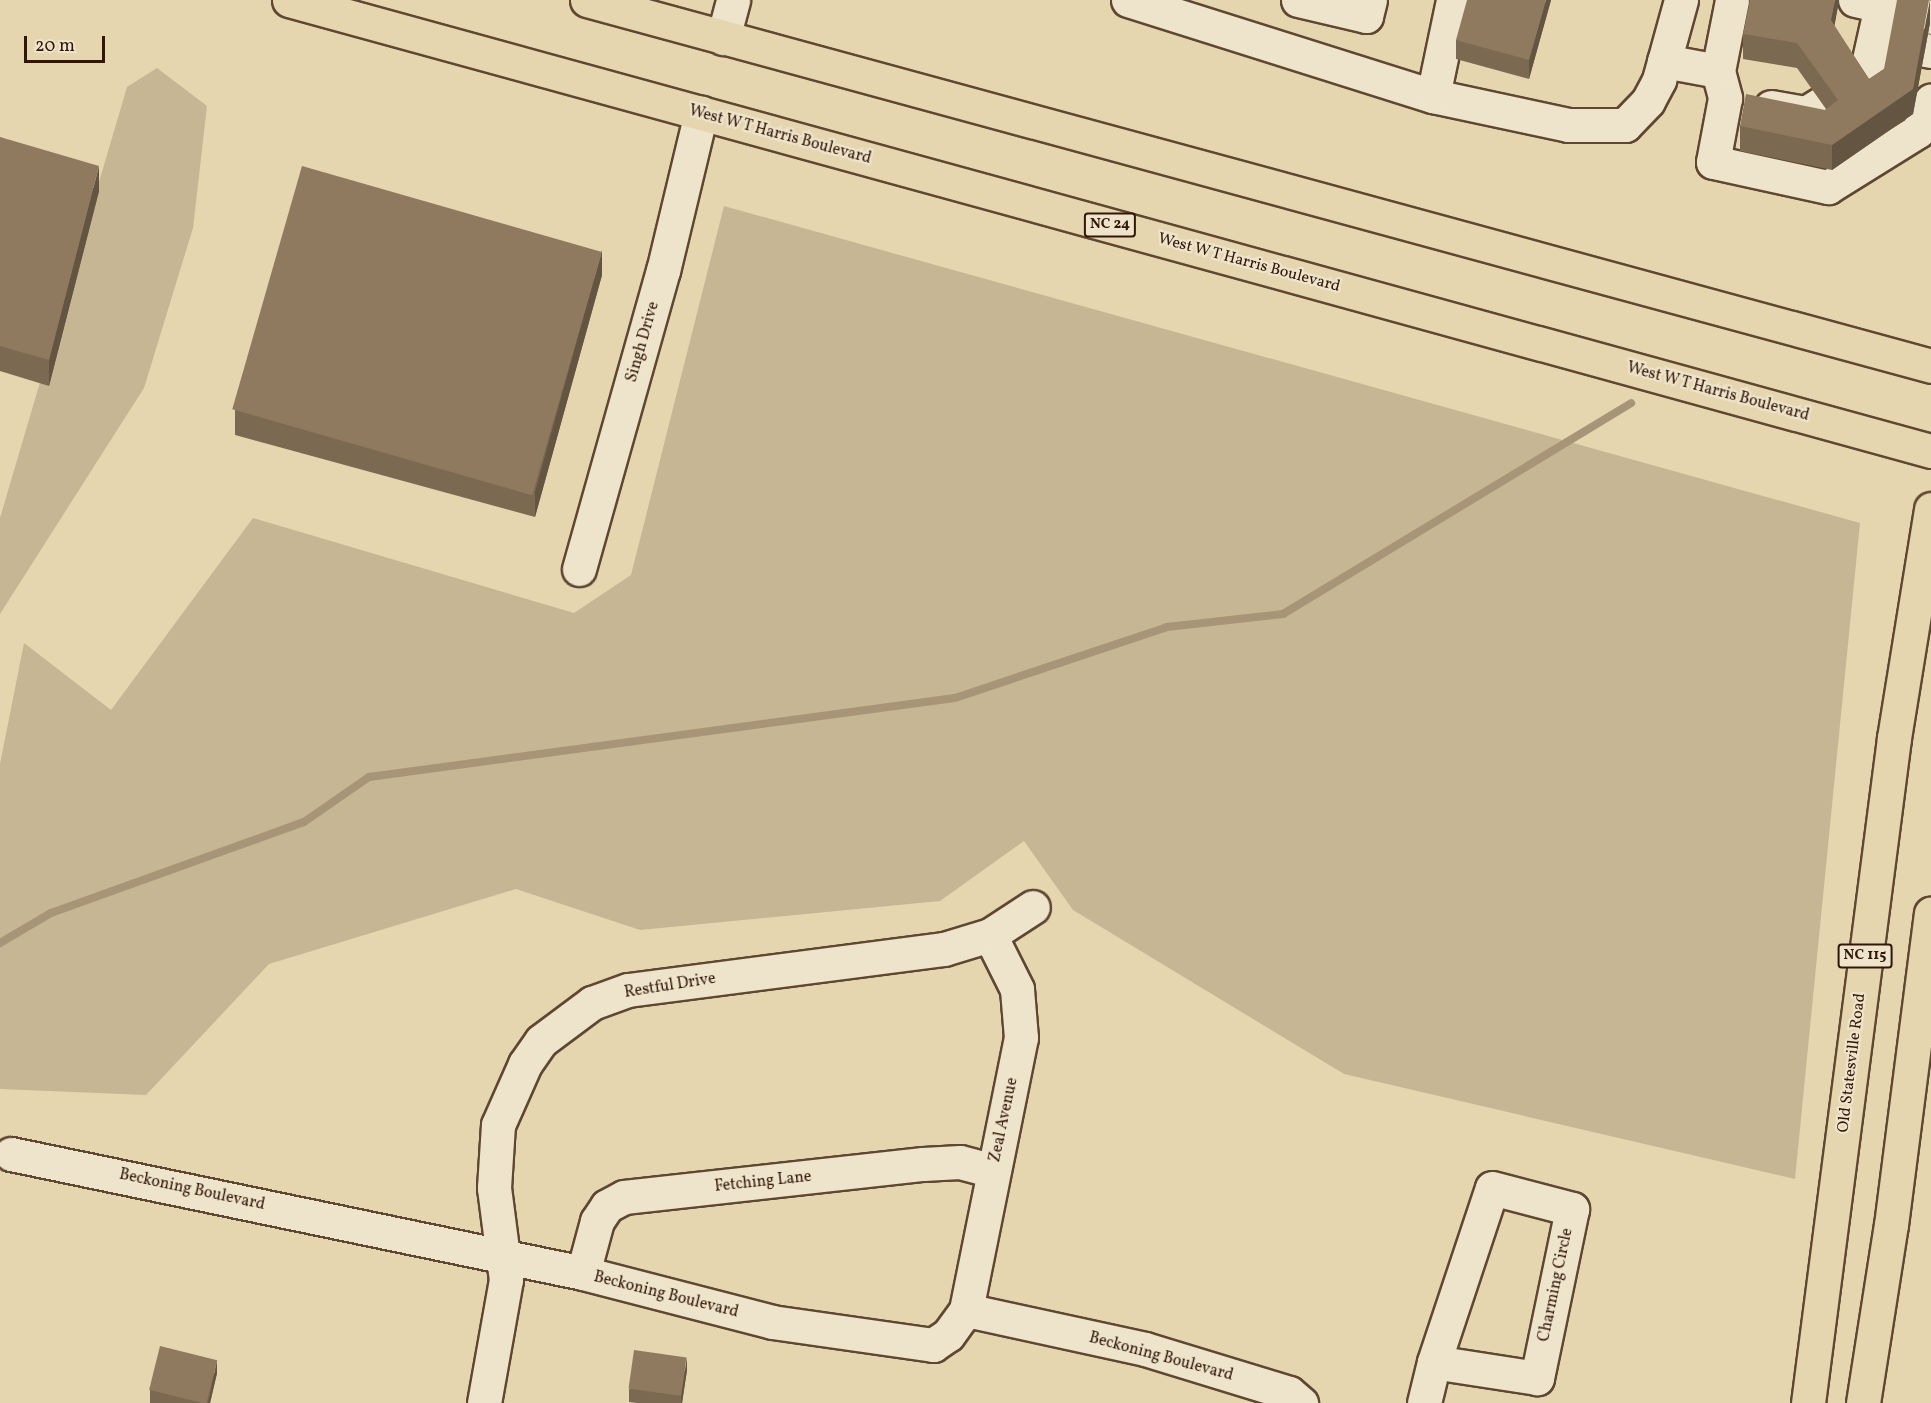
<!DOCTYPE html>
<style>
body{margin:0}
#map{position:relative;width:1931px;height:1403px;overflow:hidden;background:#e5d6b0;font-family:Vollkorn,serif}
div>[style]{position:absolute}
.green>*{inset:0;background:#c7b693}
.stream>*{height:8px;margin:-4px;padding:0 4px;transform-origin:4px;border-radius:4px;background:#a89577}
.roads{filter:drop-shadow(2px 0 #5f4731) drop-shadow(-2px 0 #5f4731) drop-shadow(0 2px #5f4731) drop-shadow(0 -2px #5f4731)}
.minor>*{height:33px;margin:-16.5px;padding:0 16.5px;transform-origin:16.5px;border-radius:16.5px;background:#eee4cc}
.major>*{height:33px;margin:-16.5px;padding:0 16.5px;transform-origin:16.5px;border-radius:16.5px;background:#e5d6b0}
.wall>*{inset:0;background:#7b6952}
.shaded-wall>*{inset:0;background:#645542}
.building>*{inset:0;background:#8f7a5f;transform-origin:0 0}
span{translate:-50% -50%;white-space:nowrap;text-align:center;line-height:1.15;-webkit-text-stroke:4.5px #eee4cc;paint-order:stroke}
.shield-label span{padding:2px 4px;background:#eee4cc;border:2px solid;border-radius:4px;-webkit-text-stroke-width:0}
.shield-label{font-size:15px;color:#321707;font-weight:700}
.street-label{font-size:16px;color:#321707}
.scale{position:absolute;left:24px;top:36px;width:81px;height:27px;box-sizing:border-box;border:3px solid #321707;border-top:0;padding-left:8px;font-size:18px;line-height:21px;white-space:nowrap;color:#321707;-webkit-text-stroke:4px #eee4cc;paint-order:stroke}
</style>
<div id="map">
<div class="green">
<i style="clip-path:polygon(157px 68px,207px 106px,193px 228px,144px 388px,0 614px,0 518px,127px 87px)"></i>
<i style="clip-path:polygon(724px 206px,1860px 523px,1795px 1179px,1344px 1074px,1073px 910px,1024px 841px,940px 901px,640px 930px,516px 889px,269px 964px,146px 1095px,0 1089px,0 764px,24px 643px,111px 710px,253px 518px,574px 613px,631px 575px)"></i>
</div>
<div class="stream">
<i style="left:0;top:943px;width:59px;rotate:-30.5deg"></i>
<i style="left:51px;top:913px;width:269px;rotate:-19.8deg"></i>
<i style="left:304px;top:822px;width:79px;rotate:-34.7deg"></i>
<i style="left:369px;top:777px;width:591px;rotate:-7.68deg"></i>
<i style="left:955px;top:698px;width:224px;rotate:-18.5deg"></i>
<i style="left:1167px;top:627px;width:117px;rotate:-6.4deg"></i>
<i style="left:1283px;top:614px;width:407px;rotate:-31.2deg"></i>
</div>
<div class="roads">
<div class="minor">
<i style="left:1128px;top:0;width:320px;rotate:17.5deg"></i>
<i style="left:1433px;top:96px;width:138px;rotate:12.1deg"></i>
<i style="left:1568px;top:125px;width:57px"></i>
<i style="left:1625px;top:125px;width:33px;rotate:-46deg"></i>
<i style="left:1648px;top:101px;width:24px;rotate:-62deg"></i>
<i style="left:1659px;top:80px;width:83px;rotate:-74.6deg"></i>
<i style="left:1298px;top:0;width:70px;rotate:13.2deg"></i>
<i style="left:1366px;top:16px;width:16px;rotate:-76deg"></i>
<i style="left:1855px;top:0;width:78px;rotate:12.6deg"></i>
<i style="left:723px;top:38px;width:39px;rotate:-75deg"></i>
<i style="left:1925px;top:50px;width:6px;rotate:9deg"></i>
<i style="left:1664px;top:61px;width:55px;rotate:10.5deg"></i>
<i style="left:1718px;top:71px;width:28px;rotate:75deg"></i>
<i style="left:1725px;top:98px;width:65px;rotate:100.6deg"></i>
<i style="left:1713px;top:162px;width:118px;rotate:12.3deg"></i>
<i style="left:1828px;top:187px;width:106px;rotate:-31.9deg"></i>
<i style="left:1918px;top:131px;width:33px;rotate:-67deg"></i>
<i style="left:1718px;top:71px;width:72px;rotate:-78.8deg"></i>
<i style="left:1854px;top:81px;width:14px;rotate:-34deg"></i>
<i style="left:1866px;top:73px;width:69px;rotate:-77.4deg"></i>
<i style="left:1433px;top:96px;width:98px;rotate:-78.2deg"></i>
<i style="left:1771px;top:107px;width:36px;rotate:10deg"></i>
<i style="left:1806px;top:113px;width:19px;rotate:-32deg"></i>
<i style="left:579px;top:569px;width:310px;rotate:-74.3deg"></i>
<i style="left:663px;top:271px;width:163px;rotate:-76.5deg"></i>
<i style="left:11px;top:1154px;width:584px;rotate:11.75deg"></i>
<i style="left:583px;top:1273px;width:195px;rotate:14.5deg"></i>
<i style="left:772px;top:1322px;width:163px;rotate:8.1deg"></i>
<i style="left:933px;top:1345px;width:18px;rotate:-34deg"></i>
<i style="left:948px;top:1335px;width:31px;rotate:-54deg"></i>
<i style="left:966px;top:1310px;width:183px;rotate:12.3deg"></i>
<i style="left:1145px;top:1349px;width:151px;rotate:17deg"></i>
<i style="left:1289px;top:1393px;width:16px;rotate:40deg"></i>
<i style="left:583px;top:1273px;width:54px;rotate:-74.9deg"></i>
<i style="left:597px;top:1221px;width:18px;rotate:-56deg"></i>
<i style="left:607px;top:1206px;width:19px;rotate:-28deg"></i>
<i style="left:624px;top:1197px;width:301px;rotate:-6.3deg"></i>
<i style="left:923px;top:1164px;width:37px;rotate:-3deg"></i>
<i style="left:960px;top:1162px;width:34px;rotate:15deg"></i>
<i style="left:966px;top:1310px;width:278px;rotate:-78.6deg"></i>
<i style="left:1021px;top:1038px;width:49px;rotate:-94.7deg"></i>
<i style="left:1017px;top:989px;width:60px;rotate:-116.6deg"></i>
<i style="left:484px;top:1403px;width:125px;rotate:-79.9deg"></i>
<i style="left:506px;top:1280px;width:93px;rotate:-97.4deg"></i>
<i style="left:494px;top:1188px;width:63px;rotate:-86.4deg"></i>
<i style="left:498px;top:1125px;width:67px;rotate:-66.1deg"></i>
<i style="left:525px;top:1064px;width:28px;rotate:-55deg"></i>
<i style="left:541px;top:1041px;width:64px;rotate:-36.7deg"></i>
<i style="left:592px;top:1003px;width:38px;rotate:-20deg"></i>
<i style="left:628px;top:990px;width:319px;rotate:-7.4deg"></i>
<i style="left:944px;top:949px;width:48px;rotate:-16.9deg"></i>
<i style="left:990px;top:935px;width:51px;rotate:-33.1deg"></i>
<i style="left:1424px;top:1403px;width:42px;rotate:-76.3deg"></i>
<i style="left:1434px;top:1362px;width:183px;rotate:-71.6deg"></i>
<i style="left:1492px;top:1188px;width:83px;rotate:14.7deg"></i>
<i style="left:1572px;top:1209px;width:173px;rotate:101.7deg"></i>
<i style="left:1537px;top:1378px;width:104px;rotate:-171.2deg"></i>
</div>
<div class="major">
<i style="left:289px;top:0;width:1703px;rotate:15.36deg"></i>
<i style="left:587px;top:0;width:1393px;rotate:15.23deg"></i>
<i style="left:1808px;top:1403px;width:671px;rotate:-82.63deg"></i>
<i style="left:1894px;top:738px;width:232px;rotate:-80.8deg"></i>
<i style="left:1863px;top:1403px;width:180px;rotate:-81.1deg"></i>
<i style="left:1891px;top:1225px;width:314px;rotate:-82.7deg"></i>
</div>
</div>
<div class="wall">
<i style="clip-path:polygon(1551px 0,1529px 79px,1456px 59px,1456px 40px)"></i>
<i style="clip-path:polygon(1839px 0,1834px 26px,1869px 79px,1884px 69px,1930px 23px,1913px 114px,1832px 170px,1740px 151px,1740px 126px,1825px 110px,1826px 109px,1797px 68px,1743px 59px,1743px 34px)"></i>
<i style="clip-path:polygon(0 137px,99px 191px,49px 386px,0 371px)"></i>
<i style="clip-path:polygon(602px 275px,535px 517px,235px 435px,235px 410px)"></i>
<i style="clip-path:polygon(687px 1370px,682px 1403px,637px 1403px,629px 1402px,629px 1389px)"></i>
<i style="clip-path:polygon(217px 1373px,210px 1403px,150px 1403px,150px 1390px)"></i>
</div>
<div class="shaded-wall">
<i style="clip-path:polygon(1546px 0,1551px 0,1529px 79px,1529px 60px)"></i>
<i style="clip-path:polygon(1835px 0,1839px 0,1839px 1px,1831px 45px,1831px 20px)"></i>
<i style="clip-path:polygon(1930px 0,1930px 23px,1913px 114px,1832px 170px,1832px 145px,1913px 89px)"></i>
<i style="clip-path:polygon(99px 166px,99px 191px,49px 386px,49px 360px)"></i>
<i style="clip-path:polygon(602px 250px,602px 275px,535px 517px,535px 492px)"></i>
<i style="clip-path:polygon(687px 1357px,687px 1370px,682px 1403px,681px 1403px,681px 1396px)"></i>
<i style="clip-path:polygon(217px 1360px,217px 1373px,210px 1403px,208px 1403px)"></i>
</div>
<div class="building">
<i style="clip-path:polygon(1467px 0,1546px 0,1529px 60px,1456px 40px)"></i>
<i style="clip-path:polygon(1750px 0,1835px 0,1831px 20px,1869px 79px,1884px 69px,1897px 0,1929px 0,1913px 89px,1832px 145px,1740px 126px,1746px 94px,1825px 110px,1838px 100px,1797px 43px,1743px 34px)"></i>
<i style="clip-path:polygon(0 137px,99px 166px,49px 360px,0 346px)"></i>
<i style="left:302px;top:166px;width:312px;height:253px;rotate:16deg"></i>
<i style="left:160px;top:1346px;width:59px;height:45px;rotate:14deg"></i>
<i style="left:634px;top:1350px;width:53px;height:39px;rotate:8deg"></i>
</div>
<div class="shield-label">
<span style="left:1110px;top:225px">NC 24</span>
<span style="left:1865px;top:956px">NC 115</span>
</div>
<div class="street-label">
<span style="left:780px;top:135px;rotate:15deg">West W T Harris Boulevard</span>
<span style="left:1249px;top:263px;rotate:15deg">West W T Harris Boulevard</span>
<span style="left:643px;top:342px;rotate:-74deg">Singh Drive</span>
<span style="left:1718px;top:392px;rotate:15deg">West W T Harris Boulevard</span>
<span style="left:670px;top:986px;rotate:-9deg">Restful Drive</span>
<span style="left:1852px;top:1063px;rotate:-83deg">Old Statesville Road</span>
<span style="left:1004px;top:1120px;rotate:-78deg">Zeal Avenue</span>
<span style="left:763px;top:1182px;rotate:-6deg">Fetching Lane</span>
<span style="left:192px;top:1190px;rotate:12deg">Beckoning Boulevard</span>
<span style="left:1556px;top:1285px;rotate:-78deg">Charming Circle</span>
<span style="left:666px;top:1295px;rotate:14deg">Beckoning Boulevard</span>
<span style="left:1161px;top:1357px;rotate:15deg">Beckoning Boulevard</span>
</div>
<div class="scale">20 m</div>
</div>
